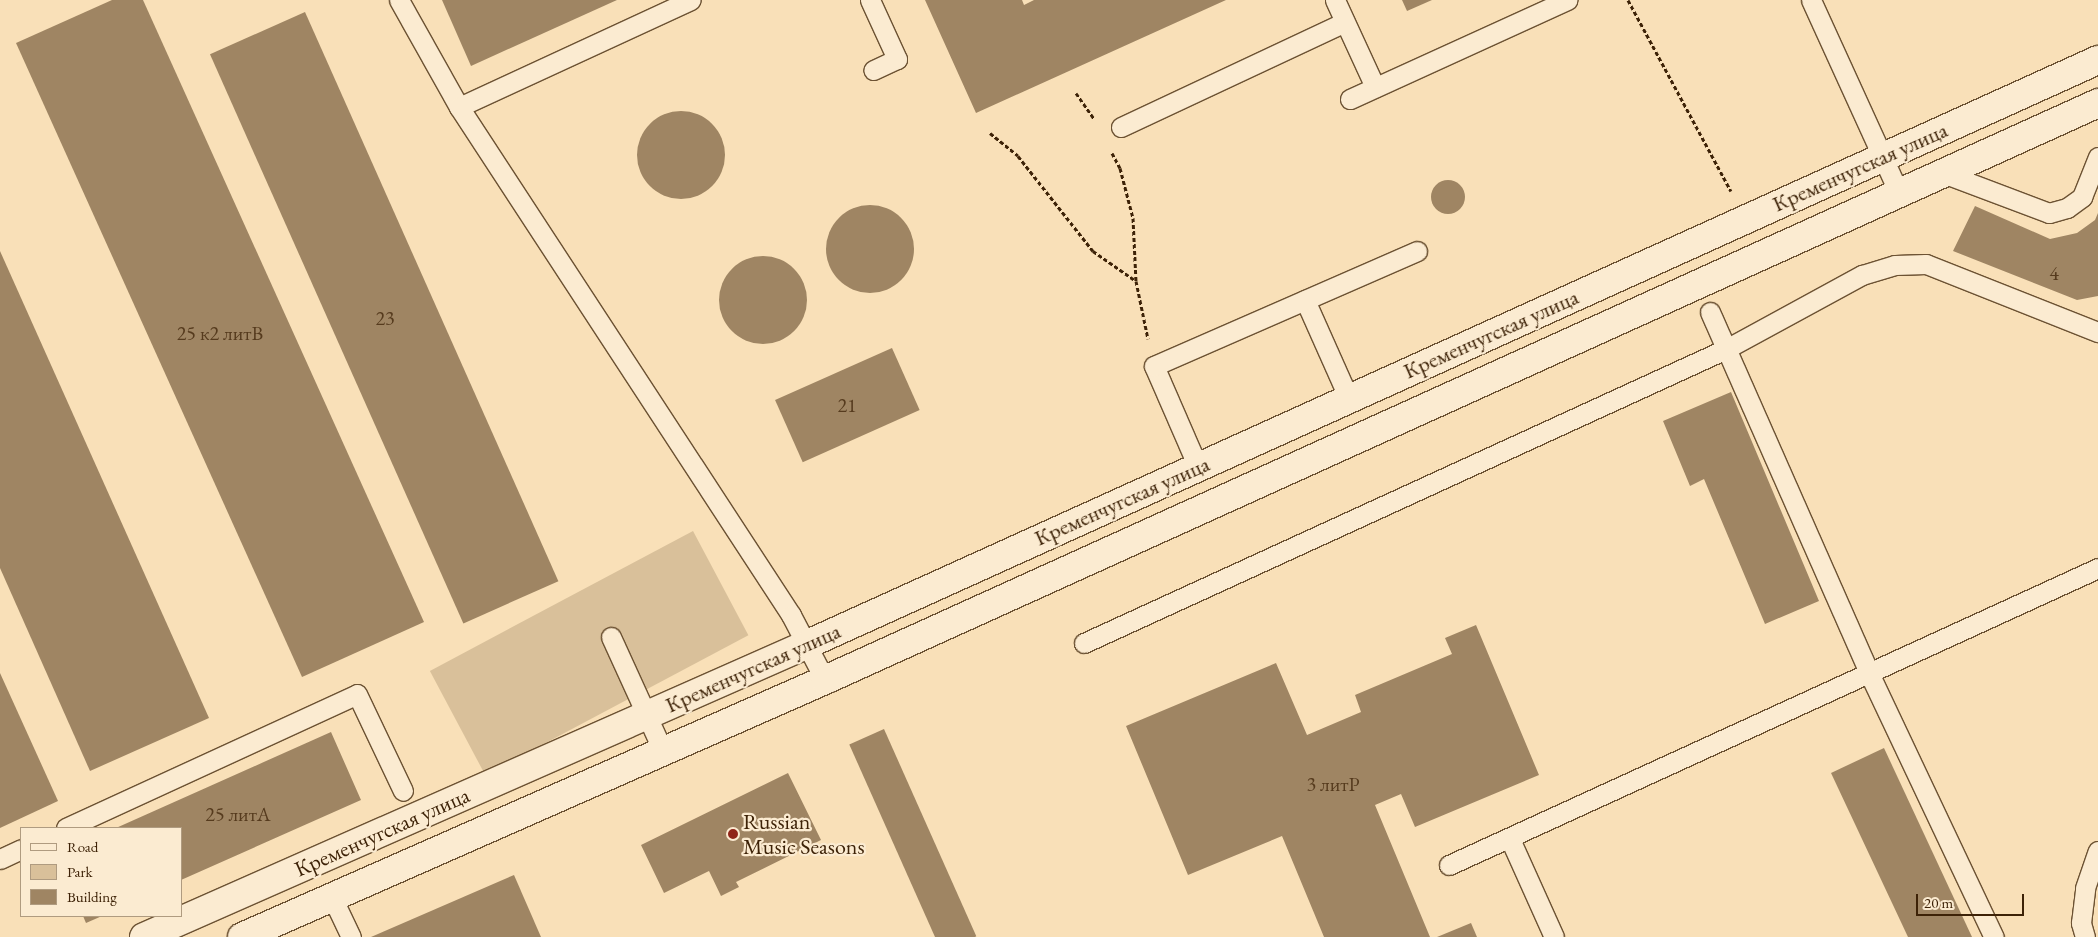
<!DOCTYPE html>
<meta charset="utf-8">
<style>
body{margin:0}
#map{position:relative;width:2098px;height:937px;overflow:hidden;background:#f9e0b8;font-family:"EB Garamond",serif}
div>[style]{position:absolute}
.green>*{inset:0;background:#d9c09a;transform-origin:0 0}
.building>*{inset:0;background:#9f8563;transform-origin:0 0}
.round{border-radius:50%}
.path>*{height:3px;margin-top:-1.5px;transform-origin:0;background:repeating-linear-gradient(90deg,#3d2207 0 4px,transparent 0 6.5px)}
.roads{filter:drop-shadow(1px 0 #6c5233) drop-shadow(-1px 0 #6c5233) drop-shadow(0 1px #6c5233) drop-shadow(0 -1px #6c5233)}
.lane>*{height:19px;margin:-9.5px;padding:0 9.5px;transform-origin:9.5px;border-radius:9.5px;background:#fbebd1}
.secondary>*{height:28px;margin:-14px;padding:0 14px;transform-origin:14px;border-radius:14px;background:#fbebd1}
.dots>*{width:14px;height:14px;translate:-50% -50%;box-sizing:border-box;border:2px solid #fbebd1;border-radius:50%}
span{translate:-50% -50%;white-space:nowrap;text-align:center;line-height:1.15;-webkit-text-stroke:4.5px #fbebd1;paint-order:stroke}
.number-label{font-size:20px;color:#563b1e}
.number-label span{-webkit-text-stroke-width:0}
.street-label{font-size:22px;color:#3d2207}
.poi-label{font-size:22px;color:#3d2207}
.left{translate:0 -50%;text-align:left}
.legend{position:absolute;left:20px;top:827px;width:162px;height:90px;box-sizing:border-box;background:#fbebd1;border:1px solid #af9b80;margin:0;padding:6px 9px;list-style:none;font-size:15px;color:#3d2207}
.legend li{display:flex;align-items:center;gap:10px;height:25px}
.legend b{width:25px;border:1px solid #af9b80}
.scale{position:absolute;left:1916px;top:894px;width:108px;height:22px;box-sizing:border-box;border:2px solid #3d2207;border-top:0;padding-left:6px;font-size:15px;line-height:18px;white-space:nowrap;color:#3d2207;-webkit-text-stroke:4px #fbebd1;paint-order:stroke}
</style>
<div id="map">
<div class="green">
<i style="left:693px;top:531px;width:118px;height:298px;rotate:62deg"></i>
</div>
<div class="building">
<i style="clip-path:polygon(112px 0,143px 0,424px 622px,302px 677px,16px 43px)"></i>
<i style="clip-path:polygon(442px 0,617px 0,471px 66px)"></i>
<i style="clip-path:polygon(925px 0,1022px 0,1024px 5px,1034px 0,1226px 0,976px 113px)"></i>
<i style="clip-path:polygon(1402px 0,1432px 0,1407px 11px)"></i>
<i style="left:305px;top:12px;width:623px;height:104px;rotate:66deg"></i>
<i class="round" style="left:637px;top:111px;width:88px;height:88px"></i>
<i class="round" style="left:1431px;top:180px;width:34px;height:34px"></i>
<i class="round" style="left:826px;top:205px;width:88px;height:88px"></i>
<i style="clip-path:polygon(1975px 206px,2050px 239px,2077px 233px,2095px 220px,2098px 213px,2098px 296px,2077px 300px,1953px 251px)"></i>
<i style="clip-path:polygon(0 251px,209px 718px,90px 771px,0 568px)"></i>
<i class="round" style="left:719px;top:256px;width:88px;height:88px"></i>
<i style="left:892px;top:348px;width:68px;height:128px;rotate:66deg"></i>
<i style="clip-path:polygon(1731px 392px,1819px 601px,1765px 624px,1704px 479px,1690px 486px,1663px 421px)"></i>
<i style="clip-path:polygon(1476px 625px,1539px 775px,1415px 827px,1401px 794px,1375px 805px,1430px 937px,1324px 937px,1282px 836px,1188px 875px,1126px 726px,1276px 663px,1307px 735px,1361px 712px,1355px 695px,1452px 654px,1445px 638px)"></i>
<i style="clip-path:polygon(0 673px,58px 801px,0 828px)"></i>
<i style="left:884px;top:729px;width:227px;height:38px;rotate:66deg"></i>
<i style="clip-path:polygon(331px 732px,361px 800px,181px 880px,181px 828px,116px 828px)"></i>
<i style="clip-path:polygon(1884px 748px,1972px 937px,1908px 937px,1831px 773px)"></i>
<i style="clip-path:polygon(788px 773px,821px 840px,736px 882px,739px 887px,721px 896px,709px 871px,664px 893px,641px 845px)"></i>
<i style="clip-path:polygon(514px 875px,541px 937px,371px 937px)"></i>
<i style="clip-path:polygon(83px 916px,102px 916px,86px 923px)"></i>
<i style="clip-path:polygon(1471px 923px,1477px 937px,1437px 937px)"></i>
</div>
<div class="path">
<i style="left:1628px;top:0;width:217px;rotate:61.7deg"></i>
<i style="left:1076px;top:93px;width:32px;rotate:55deg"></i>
<i style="left:990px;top:133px;width:36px;rotate:39deg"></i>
<i style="left:1018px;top:156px;width:121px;rotate:51.7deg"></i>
<i style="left:1093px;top:251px;width:52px;rotate:34.9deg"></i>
<i style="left:1112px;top:153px;width:17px;rotate:62deg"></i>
<i style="left:1120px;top:168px;width:52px;rotate:75.4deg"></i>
<i style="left:1133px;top:218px;width:63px;rotate:87.3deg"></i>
<i style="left:1136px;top:281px;width:59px;rotate:78.3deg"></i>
</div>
<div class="roads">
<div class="lane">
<i style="left:399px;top:0;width:123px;rotate:60.7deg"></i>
<i style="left:459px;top:107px;width:607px;rotate:56.83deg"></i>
<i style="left:791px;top:615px;width:73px;rotate:62.4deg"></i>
<i style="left:870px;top:0;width:65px;rotate:65.4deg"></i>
<i style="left:897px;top:59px;width:26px;rotate:155deg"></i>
<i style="left:1335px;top:0;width:96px;rotate:65.3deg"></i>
<i style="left:1811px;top:0;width:212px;rotate:65.5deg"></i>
<i style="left:1350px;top:99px;width:239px;rotate:-24.5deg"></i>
<i style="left:459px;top:107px;width:255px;rotate:-24.8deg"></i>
<i style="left:1121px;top:127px;width:247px;rotate:-25.1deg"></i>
<i style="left:1943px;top:173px;width:113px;rotate:20.7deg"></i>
<i style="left:2049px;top:213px;width:19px;rotate:-16deg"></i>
<i style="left:2067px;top:208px;width:19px;rotate:-36deg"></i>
<i style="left:2082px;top:197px;width:43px;rotate:-68.2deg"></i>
<i style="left:1305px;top:300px;width:108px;rotate:66deg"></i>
<i style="left:1710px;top:312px;width:394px;rotate:66.2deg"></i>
<i style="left:1869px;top:673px;width:292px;rotate:64.7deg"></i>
<i style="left:1198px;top:467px;width:110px;rotate:-113.5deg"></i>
<i style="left:1154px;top:366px;width:287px;rotate:-23.6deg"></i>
<i style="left:611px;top:637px;width:125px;rotate:65.5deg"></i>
<i style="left:1084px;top:643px;width:706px;rotate:-24.61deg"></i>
<i style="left:1726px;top:349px;width:155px;rotate:-28.6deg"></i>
<i style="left:1862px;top:275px;width:34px;rotate:-17deg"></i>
<i style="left:1895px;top:265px;width:31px;rotate:-2deg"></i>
<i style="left:1926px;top:264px;width:185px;rotate:21.6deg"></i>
<i style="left:66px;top:828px;width:320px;rotate:-24.7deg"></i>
<i style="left:357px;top:694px;width:107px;rotate:64.6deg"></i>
<i style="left:1510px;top:839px;width:107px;rotate:65.8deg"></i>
<i style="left:0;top:859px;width:23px;rotate:-25deg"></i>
<i style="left:1449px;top:865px;width:714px;rotate:-24.59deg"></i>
<i style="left:332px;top:897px;width:44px;rotate:64.6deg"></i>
<i style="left:2085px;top:937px;width:15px;rotate:-106deg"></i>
<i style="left:2081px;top:923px;width:35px;rotate:-83deg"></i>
<i style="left:2085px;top:888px;width:39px;rotate:-71deg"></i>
</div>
<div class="secondary">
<i style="left:144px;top:937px;width:726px;rotate:-23.81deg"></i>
<i style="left:808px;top:644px;width:1416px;rotate:-24.36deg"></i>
<i style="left:242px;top:937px;width:637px;rotate:-23.79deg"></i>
<i style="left:825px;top:680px;width:1398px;rotate:-24.38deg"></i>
</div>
</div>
<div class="dots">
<i style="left:733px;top:834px;background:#8f2418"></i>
</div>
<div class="number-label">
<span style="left:2054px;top:273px">4</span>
<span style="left:385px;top:318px">23</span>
<span style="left:220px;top:333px">25 к2 литВ</span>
<span style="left:847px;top:405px">21</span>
<span style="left:1333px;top:784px">3 литР</span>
<span style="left:238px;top:814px">25 литА</span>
</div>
<div class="street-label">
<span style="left:1860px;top:167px;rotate:-24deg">Кременчугская улица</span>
<span style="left:1491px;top:334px;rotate:-24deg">Кременчугская улица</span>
<span style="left:1122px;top:501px;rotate:-24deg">Кременчугская улица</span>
<span style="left:753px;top:668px;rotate:-24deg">Кременчугская улица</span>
<span style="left:382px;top:832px;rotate:-24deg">Кременчугская улица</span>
</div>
<div class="poi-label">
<span class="left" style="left:743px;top:834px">Russian<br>Music Seasons</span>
</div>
<ul class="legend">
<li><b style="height:6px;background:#fbebd1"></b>Road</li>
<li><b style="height:14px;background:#d9c09a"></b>Park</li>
<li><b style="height:14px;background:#9f8563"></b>Building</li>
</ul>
<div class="scale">20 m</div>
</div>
